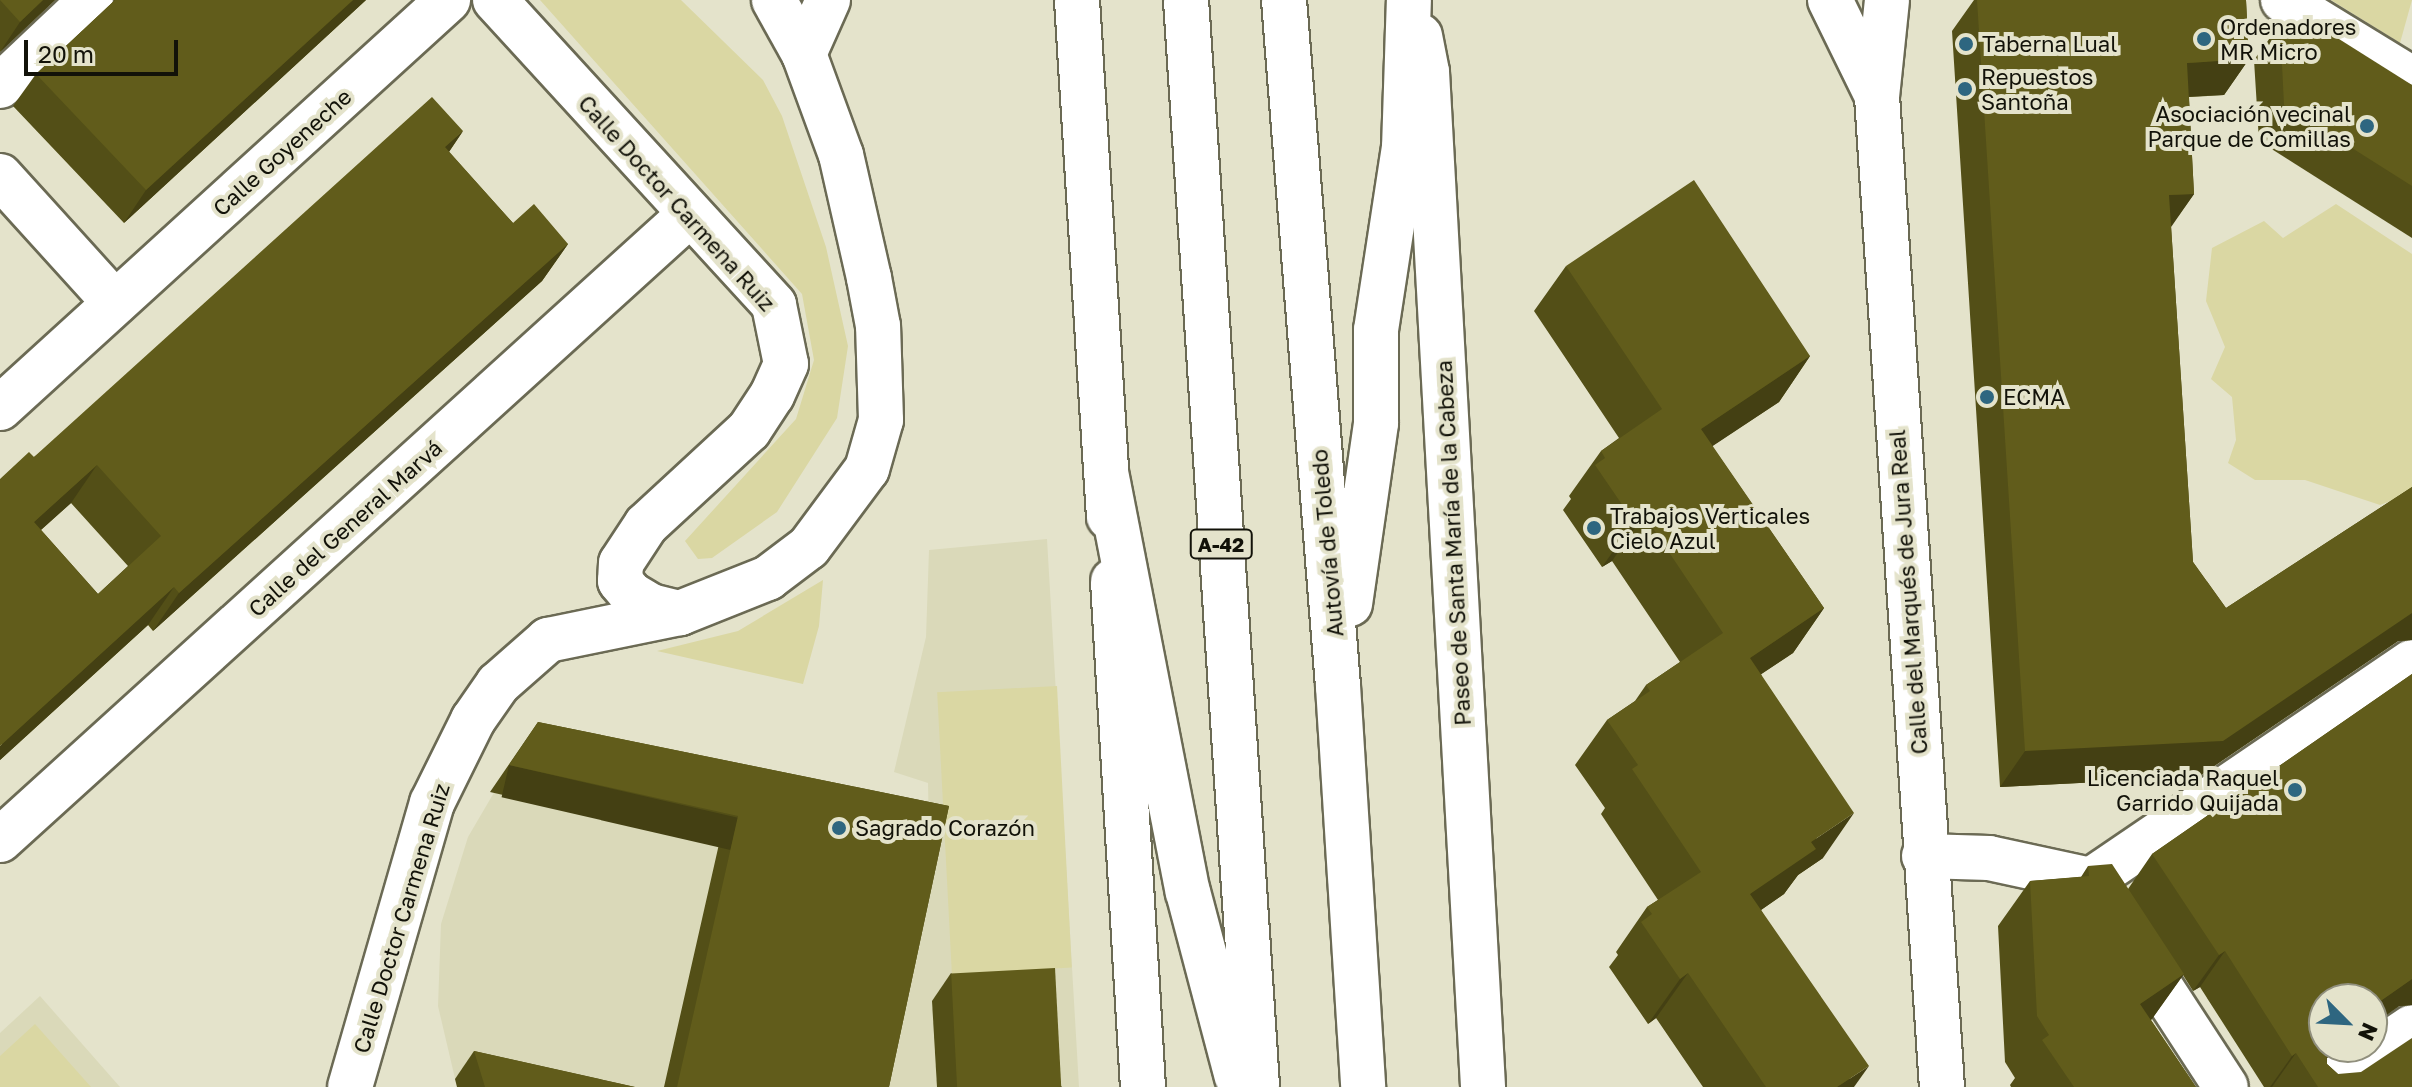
<!DOCTYPE html>
<meta charset="utf-8">
<style>
body{margin:0}
#map{position:relative;width:2412px;height:1087px;overflow:hidden;background:#e4e3cb;font-family:"Golos Text",sans-serif}
div>[style]{position:absolute}
.built>*{inset:0;background:#dad9b9}
.green>*{inset:0;background:#dad7a3;transform-origin:0 0}
.roads{filter:drop-shadow(2px 0 #6b6a54) drop-shadow(-2px 0 #6b6a54) drop-shadow(0 2px #6b6a54) drop-shadow(0 -2px #6b6a54)}
.minor>*{height:44px;margin:-22px;padding:0 22px;transform-origin:22px;border-radius:22px;background:#fff}
.motorway>*{height:44px;margin:-22px;padding:0 22px;transform-origin:22px;border-radius:22px;background:#fff}
.wall>*{inset:0;background:#534f17}
.shaded-wall>*{inset:0;background:#444013;transform-origin:0 0}
.building>*{inset:0;background:#615c1b;transform-origin:0 0}
.dots>*{width:22px;height:22px;translate:-50% -50%;box-sizing:border-box;border:4px solid #e4e3cb;border-radius:50%}
span{translate:-50% -50%;white-space:nowrap;text-align:center;line-height:1.15;-webkit-text-stroke:8px #e4e3cb;paint-order:stroke}
.shield-label span{padding:2px 6px;background:#e4e3cb;border:2px solid;border-radius:6px;-webkit-text-stroke-width:0}
.shield-label{font-size:20px;color:#121209;font-weight:700}
.poi-label{font-size:22px;color:#121209}
.left{translate:0 -50%;text-align:left}
.right{translate:-100% -50%;text-align:right}
.street-label{font-size:22px;color:#121209}
.north{position:absolute;left:2308px;top:983px;width:80px;height:80px;box-sizing:border-box;background:#e4e3cb;border:2px solid #908f7d;border-radius:50%;rotate:114deg;font-size:22px;font-weight:700;line-height:32px;text-align:center;color:#121209}
.north::after{content:'';display:block;margin:auto;width:28px;height:36px;background:#2e6680;clip-path:polygon(50% 0,100% 100%,50% 72%,0 100%)}
.scale{position:absolute;left:24px;top:40px;width:154px;height:36px;box-sizing:border-box;border:4px solid #121209;border-top:0;padding-left:10px;font-size:24px;line-height:28px;white-space:nowrap;color:#121209;-webkit-text-stroke:6px #e4e3cb;paint-order:stroke}
</style>
<div id="map">
<div class="built">
<i style="clip-path:polygon(1047px 539px,1079px 1087px,457px 1087px,438px 1006px,441px 924px,468px 837px,519px 750px,929px 834px,928px 783px,894px 772px,926px 637px,929px 550px)"></i>
<i style="clip-path:polygon(40px 996px,120px 1087px,0 1087px,0 1033px)"></i>
</div>
<div class="green">
<i style="clip-path:polygon(540px 0,681px 0,763px 80px,782px 116px,826px 247px,848px 346px,837px 418px,777px 512px,712px 558px,698px 559px,685px 541px,796px 419px,814px 360px,802px 294px)"></i>
<i style="clip-path:polygon(2331px 0,2412px 0,2400px 43px)"></i>
<i style="clip-path:polygon(2336px 204px,2412px 254px,2412px 493px,2380px 505px,2305px 480px,2255px 480px,2228px 463px,2236px 440px,2232px 397px,2211px 379px,2225px 347px,2206px 301px,2212px 248px,2264px 221px,2283px 238px)"></i>
<i style="clip-path:polygon(823px 580px,819px 626px,803px 684px,657px 651px,738px 631px)"></i>
<i style="left:1057px;top:686px;width:282px;height:120px;rotate:87deg"></i>
<i style="clip-path:polygon(35px 1024px,91px 1087px,0 1087px,0 1056px)"></i>
</div>
<div class="roads">
<div class="minor">
<i style="left:495px;top:0;width:413px;rotate:47.5deg"></i>
<i style="left:774px;top:305px;width:60px;rotate:78.5deg"></i>
<i style="left:786px;top:364px;width:34px;rotate:114deg"></i>
<i style="left:772px;top:395px;width:42px;rotate:123.3deg"></i>
<i style="left:749px;top:430px;width:140px;rotate:137.3deg"></i>
<i style="left:646px;top:525px;width:45px;rotate:123.3deg"></i>
<i style="left:621px;top:563px;width:18px;rotate:93deg"></i>
<i style="left:620px;top:581px;width:17px;rotate:50deg"></i>
<i style="left:631px;top:594px;width:23px;rotate:31deg"></i>
<i style="left:651px;top:606px;width:30px;rotate:14deg"></i>
<i style="left:1077px;top:0;width:518px;rotate:86.46deg"></i>
<i style="left:1830px;top:0;width:105px;rotate:63.9deg"></i>
<i style="left:1887px;top:0;width:97px;rotate:95.9deg"></i>
<i style="left:1877px;top:96px;width:993px;rotate:86.25deg"></i>
<i style="left:2283px;top:0;width:151px;rotate:31.5deg"></i>
<i style="left:1420px;top:36px;width:37px;rotate:79deg"></i>
<i style="left:1427px;top:72px;width:1017px;rotate:86.84deg"></i>
<i style="left:804px;top:54px;width:59px;rotate:-66deg"></i>
<i style="left:0;top:86px;width:125px;rotate:-43.4deg"></i>
<i style="left:0;top:176px;width:171px;rotate:47.8deg"></i>
<i style="left:0;top:408px;width:606px;rotate:-42.32deg"></i>
<i style="left:1113px;top:581px;width:507px;rotate:86.61deg"></i>
<i style="left:0;top:840px;width:930px;rotate:-42.21deg"></i>
<i style="left:1924px;top:856px;width:65px;rotate:1.8deg"></i>
<i style="left:1989px;top:858px;width:104px;rotate:12.2deg"></i>
<i style="left:2091px;top:880px;width:388px;rotate:-34.2deg"></i>
<i style="left:2134px;top:946px;width:168px;rotate:56.9deg"></i>
<i style="left:350px;top:1087px;width:296px;rotate:-73.9deg"></i>
<i style="left:432px;top:803px;width:93px;rotate:-63.7deg"></i>
<i style="left:473px;top:720px;width:44px;rotate:-55.2deg"></i>
<i style="left:498px;top:684px;width:67px;rotate:-41.3deg"></i>
<i style="left:548px;top:640px;width:135px;rotate:-11.6deg"></i>
<i style="left:680px;top:613px;width:95px;rotate:-21.7deg"></i>
<i style="left:768px;top:578px;width:51px;rotate:-37.1deg"></i>
<i style="left:809px;top:547px;width:97px;rotate:-53.4deg"></i>
<i style="left:867px;top:469px;width:51px;rotate:-74.1deg"></i>
<i style="left:881px;top:420px;width:94px;rotate:-91.8deg"></i>
<i style="left:878px;top:326px;width:49px;rotate:-100.6deg"></i>
<i style="left:869px;top:278px;width:126px;rotate:-102.8deg"></i>
<i style="left:841px;top:155px;width:108px;rotate:-110.1deg"></i>
<i style="left:804px;top:54px;width:62px;rotate:-119.1deg"></i>
<i style="left:2323px;top:1087px;width:107px;rotate:-34deg"></i>
</div>
<div class="motorway">
<i style="left:1186px;top:0;width:1089px;rotate:86.26deg"></i>
<i style="left:1284px;top:0;width:688px;rotate:85.5deg"></i>
<i style="left:1338px;top:686px;width:402px;rotate:86.4deg"></i>
<i style="left:1107px;top:477px;width:423px;rotate:79deg"></i>
<i style="left:1188px;top:892px;width:191px;rotate:75.2deg"></i>
<i style="left:1350px;top:604px;width:183px;rotate:-81.8deg"></i>
<i style="left:1376px;top:423px;width:93px;rotate:-90deg"></i>
<i style="left:1376px;top:330px;width:184px;rotate:-81.3deg"></i>
<i style="left:1404px;top:148px;width:148px;rotate:-88.1deg"></i>
</div>
</div>
<div class="wall">
<i style="clip-path:polygon(0 0,55px 0,0 52px)"></i>
<i style="clip-path:polygon(114px 0,366px 0,124px 223px,13px 106px,36px 74px,114px 1px)"></i>
<i style="clip-path:polygon(1974px 0,2246px 0,2249px 59px,2224px 95px,2189px 97px,2194px 194px,2171px 226px,2193px 562px,2226px 608px,2412px 487px,2412px 640px,2398px 641px,2198px 777px,2000px 787px,1952px 31px)"></i>
<i style="clip-path:polygon(2280px 24px,2412px 85px,2412px 238px,2259px 141px,2254px 60px)"></i>
<i style="clip-path:polygon(evenodd,463px 131px,449px 152px,513px 223px,568px 244px,542px 281px,153px 631px,148px 625px,0 760px,34px 457px,463px 131px,71px 503px,128px 566px,98px 594px,41px 530px,71px 503px)"></i>
<i style="clip-path:polygon(1566px 266px,1810px 356px,1779px 402px,1712px 446px,1824px 608px,1793px 653px,1761px 674px,1823px 858px,1798px 875px,1784px 894px,1761px 910px,1854px 1087px,1703px 1087px,1656px 1018px,1648px 1024px,1609px 967px,1618px 955px,1616px 952px,1647px 907px,1658px 900px,1601px 814px,1605px 808px,1575px 765px,1607px 720px,1635px 701px,1646px 685px,1680px 662px,1612px 561px,1602px 567px,1563px 510px,1571px 499px,1569px 496px,1601px 451px,1619px 438px,1534px 311px)"></i>
<i style="clip-path:polygon(2412px 674px,2412px 1005px,2399px 1006px,2372px 1025px,2372px 999px,2324px 1047px,2342px 1047px,2327px 1058px,2327px 1064px,2338px 1074px,2412px 1087px,2264px 1087px,2200px 987px,2193px 991px,2183px 975px,2151px 1020px,2196px 1087px,2011px 1087px,2010px 1085px,2015px 1078px,2005px 1062px,1998px 926px,2030px 881px,2081px 877px,2088px 866px,2128px 889px,2152px 854px)"></i>
<i style="clip-path:polygon(538px 722px,949px 806px,889px 1087px,664px 1087px,719px 844px,490px 792px)"></i>
<i style="clip-path:polygon(951px 973px,1062px 1087px,937px 1087px,932px 1001px)"></i>
<i style="clip-path:polygon(474px 1051px,635px 1087px,457px 1087px,455px 1079px)"></i>
</div>
<div class="shaded-wall">
<i style="clip-path:polygon(43px 0,55px 0,0 52px,20px 22px)"></i>
<i style="clip-path:polygon(353px 0,366px 0,124px 223px,146px 190px)"></i>
<i style="clip-path:polygon(2249px 59px,2224px 95px,2162px 98px,2187px 63px)"></i>
<i style="clip-path:polygon(463px 131px,437px 169px,445px 147px)"></i>
<i style="clip-path:polygon(2194px 194px,2169px 230px,2169px 195px)"></i>
<i style="clip-path:polygon(568px 244px,542px 281px,153px 631px,179px 593px)"></i>
<i style="clip-path:polygon(1810px 356px,1779px 402px,1669px 475px,1701px 429px)"></i>
<i style="clip-path:polygon(97px 465px,71px 503px,7px 560px,34px 522px)"></i>
<i style="clip-path:polygon(1644px 515px,1612px 561px,1602px 567px,1634px 522px)"></i>
<i style="clip-path:polygon(174px 587px,148px 625px,0 760px,0 746px)"></i>
<i style="clip-path:polygon(1824px 608px,1793px 653px,1718px 703px,1750px 658px)"></i>
<i style="clip-path:polygon(2412px 613px,2412px 640px,2398px 641px,2198px 777px,2000px 787px,2025px 751px)"></i>
<i style="left:509px;top:765px;width:235px;height:33px;rotate:13deg"></i>
<i style="clip-path:polygon(1854px 813px,1823px 858px,1798px 875px,1784px 894px,1719px 939px,1750px 894px,1811px 842px)"></i>
<i style="clip-path:polygon(2225px 951px,2200px 987px,2193px 991px,2219px 955px)"></i>
<i style="clip-path:polygon(1688px 973px,1656px 1018px,1648px 1024px,1680px 979px)"></i>
<i style="clip-path:polygon(2184px 974px,2152px 1019px,2108px 1049px,2140px 1004px)"></i>
<i style="clip-path:polygon(2412px 979px,2412px 1005px,2399px 1006px,2372px 1025px,2372px 1007px)"></i>
<i style="clip-path:polygon(2324px 1047px,2342px 1047px,2308px 1071px)"></i>
<i style="clip-path:polygon(2296px 1053px,2272px 1087px,2270px 1087px,2292px 1056px)"></i>
<i style="clip-path:polygon(1869px 1066px,1854px 1087px,1837px 1087px)"></i>
</div>
<div class="building">
<i style="clip-path:polygon(0 0,43px 0,20px 22px)"></i>
<i style="clip-path:polygon(115px 0,353px 0,146px 190px,36px 74px)"></i>
<i style="clip-path:polygon(1977px 0,2246px 0,2249px 59px,2187px 63px,2194px 194px,2169px 195px,2193px 562px,2226px 608px,2412px 487px,2412px 613px,2223px 741px,2025px 751px)"></i>
<i style="clip-path:polygon(2312px 22px,2412px 85px,2412px 186px,2284px 105px,2280px 24px)"></i>
<i style="clip-path:polygon(evenodd,432px 97px,463px 131px,445px 147px,513px 223px,534px 204px,568px 244px,179px 593px,174px 587px,0 746px,0 479px,29px 452px,34px 457px,432px 97px,97px 465px,161px 536px,98px 594px,34px 522px,97px 465px)"></i>
<i style="clip-path:polygon(1694px 180px,1810px 356px,1701px 429px,1824px 608px,1750px 658px,1854px 813px,1811px 842px,1816px 849px,1750px 894px,1869px 1066px,1837px 1087px,1766px 1087px,1688px 973px,1680px 979px,1641px 922px,1652px 914px,1647px 907px,1701px 872px,1632px 769px,1638px 765px,1607px 720px,1650px 691px,1646px 685px,1723px 633px,1644px 515px,1634px 522px,1595px 465px,1605px 458px,1601px 451px,1662px 409px,1566px 266px)"></i>
<i style="clip-path:polygon(2412px 674px,2412px 979px,2372px 1007px,2372px 999px,2324px 999px,2324px 1047px,2326px 1047px,2327px 1064px,2338px 1074px,2361px 1072px,2412px 1038px,2412px 1087px,2318px 1087px,2296px 1053px,2292px 1056px,2225px 951px,2219px 955px,2152px 854px)"></i>
<i style="clip-path:polygon(538px 722px,949px 806px,889px 1087px,677px 1087px,738px 816px,509px 765px)"></i>
<i style="clip-path:polygon(2112px 864px,2184px 974px,2140px 1004px,2196px 1087px,2074px 1087px,2042px 1040px,2049px 1035px,2037px 1016px,2030px 881px,2089px 876px,2088px 866px)"></i>
<i style="left:1055px;top:968px;width:119px;height:104px;rotate:87deg"></i>
<i style="clip-path:polygon(474px 1051px,635px 1087px,485px 1087px)"></i>
</div>
<div class="dots">
<i style="left:2204px;top:39px;background:#2e6680"></i>
<i style="left:1966px;top:44px;background:#2e6680"></i>
<i style="left:1965px;top:89px;background:#2e6680"></i>
<i style="left:2367px;top:126px;background:#2e6680"></i>
<i style="left:1987px;top:397px;background:#2e6680"></i>
<i style="left:1594px;top:528px;background:#2e6680"></i>
<i style="left:2295px;top:790px;background:#2e6680"></i>
<i style="left:839px;top:828px;background:#2e6680"></i>
</div>
<div class="shield-label">
<span style="left:1221px;top:544px">A-42</span>
</div>
<div class="poi-label">
<span class="left" style="left:2220px;top:39px">Ordenadores<br>MR Micro</span>
<span class="left" style="left:1982px;top:44px">Taberna Lual</span>
<span class="left" style="left:1981px;top:89px">Repuestos<br>Santoña</span>
<span class="right" style="left:2351px;top:126px">Asociación vecinal<br>Parque de Comillas</span>
<span class="left" style="left:2003px;top:397px">ECMA</span>
<span class="left" style="left:1610px;top:528px">Trabajos Verticales<br>Cielo Azul</span>
<span class="right" style="left:2279px;top:790px">Licenciada Raquel<br>Garrido Quijada</span>
<span class="left" style="left:855px;top:828px">Sagrado Corazón</span>
</div>
<div class="street-label">
<span style="left:282px;top:152px;rotate:-42deg">Calle Goyeneche</span>
<span style="left:677px;top:203px;rotate:48deg">Calle Doctor Carmena Ruiz</span>
<span style="left:345px;top:528px;rotate:-42deg">Calle del General Marvá</span>
<span style="left:1327px;top:543px;rotate:-95deg">Autovía de Toledo</span>
<span style="left:1453px;top:543px;rotate:-93deg">Paseo de Santa María de la Cabeza</span>
<span style="left:1908px;top:592px;rotate:-94deg">Calle del Marqués de Jura Real</span>
<span style="left:401px;top:918px;rotate:-73deg">Calle Doctor Carmena Ruiz</span>
</div>
<div class="north">N</div>
<div class="scale">20 m</div>
</div>
